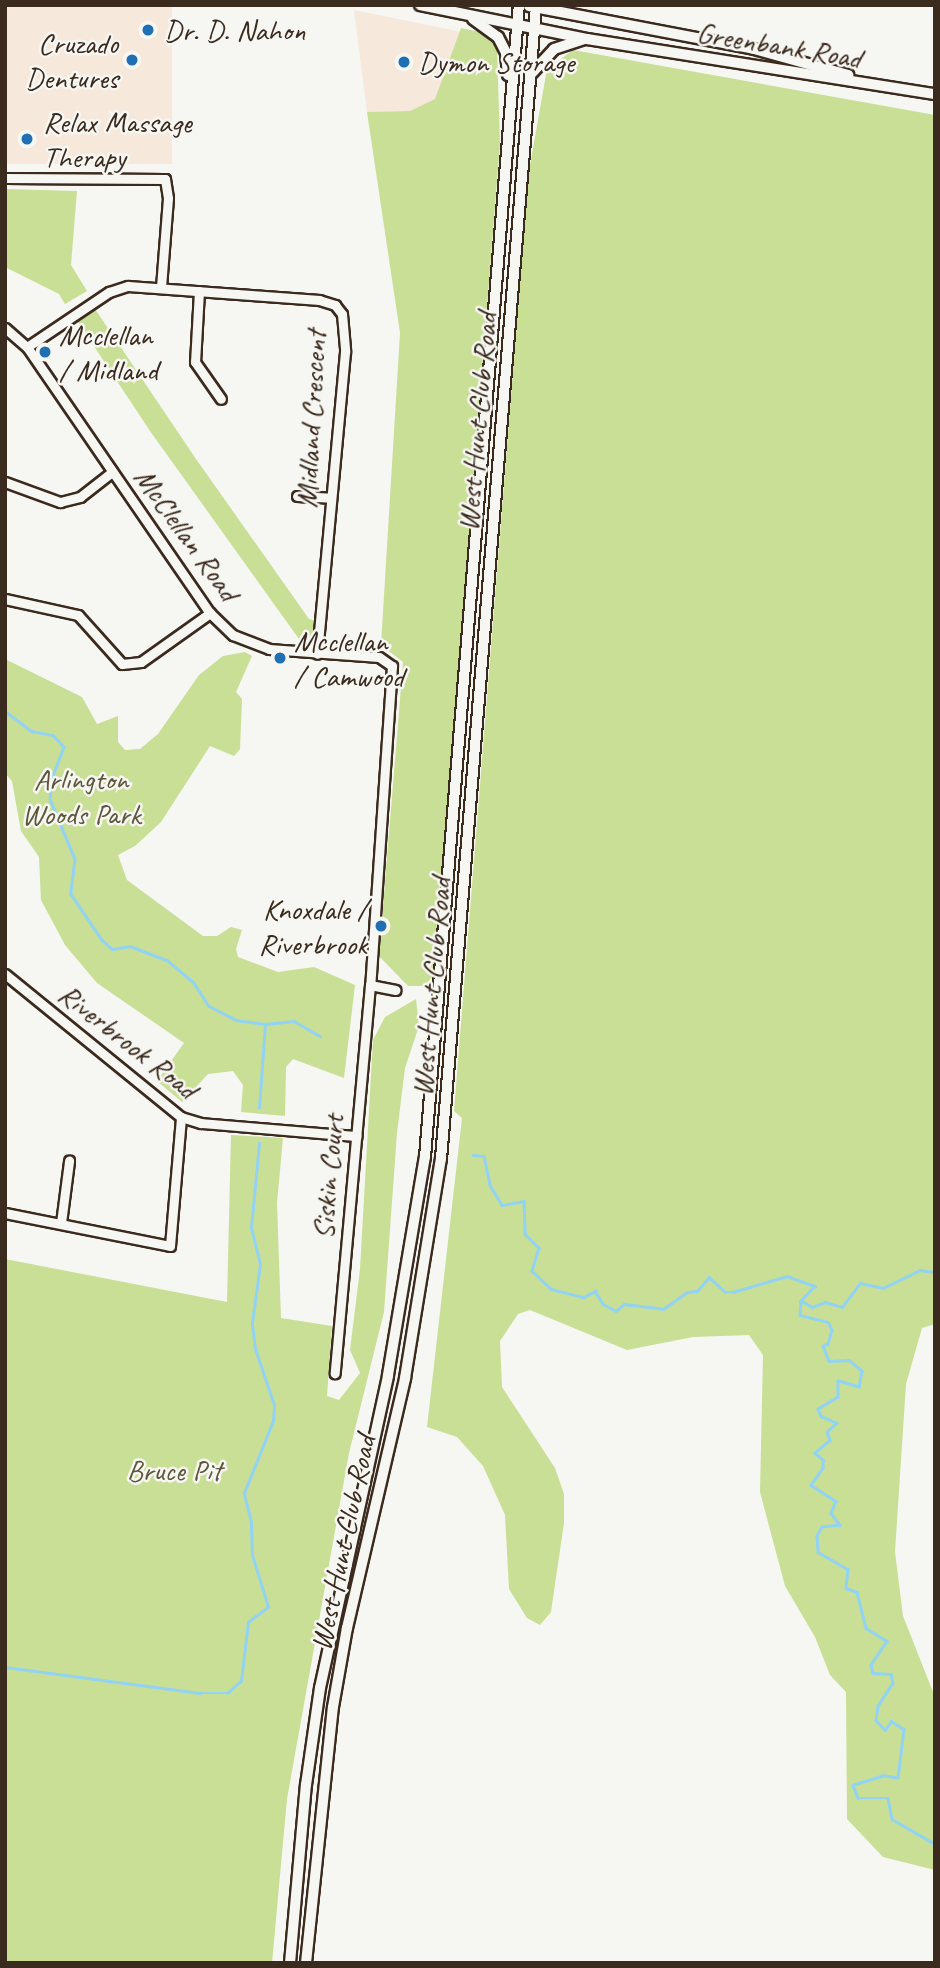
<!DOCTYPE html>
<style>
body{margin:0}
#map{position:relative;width:940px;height:1968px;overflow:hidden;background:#f6f6f2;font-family:Caveat,sans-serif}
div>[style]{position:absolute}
.built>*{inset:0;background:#f6e8db;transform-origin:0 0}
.green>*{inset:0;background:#c8df95}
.stream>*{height:2.5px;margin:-1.25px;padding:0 1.25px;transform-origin:1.25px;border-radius:1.25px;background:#92d3f4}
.roads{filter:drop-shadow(2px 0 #3b2a1e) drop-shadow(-2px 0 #3b2a1e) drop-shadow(0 2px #3b2a1e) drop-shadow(0 -2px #3b2a1e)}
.minor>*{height:9px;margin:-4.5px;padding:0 4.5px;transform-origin:4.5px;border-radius:4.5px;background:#f6f6f2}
.major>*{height:10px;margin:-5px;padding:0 5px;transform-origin:5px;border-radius:5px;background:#f6f6f2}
.dots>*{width:19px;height:19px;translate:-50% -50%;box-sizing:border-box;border:4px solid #f6f6f2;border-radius:50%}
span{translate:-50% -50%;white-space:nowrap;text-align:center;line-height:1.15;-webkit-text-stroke:5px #f6f6f2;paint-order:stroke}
.poi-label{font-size:30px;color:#3b2a1e}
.left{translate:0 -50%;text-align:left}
.right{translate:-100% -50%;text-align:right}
.street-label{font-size:30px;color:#3b2a1e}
.park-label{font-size:30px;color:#5e573c}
.frame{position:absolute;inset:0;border:7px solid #3b2a1e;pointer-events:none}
</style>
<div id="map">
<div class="built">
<i style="left:5px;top:5px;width:167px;height:159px"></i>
<i style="clip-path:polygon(354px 10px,462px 32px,435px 99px,410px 111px,367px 112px)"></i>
</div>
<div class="green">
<i style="clip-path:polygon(461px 28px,484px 33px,497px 49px,500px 143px,434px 975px,424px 986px,408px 986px,379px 956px,403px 662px,381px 645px,400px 333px,367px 112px,410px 111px,435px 99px)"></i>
<i style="clip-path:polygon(573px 50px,935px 115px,935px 1324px,922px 1328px,906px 1384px,895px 1552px,903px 1616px,935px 1697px,935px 1870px,883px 1857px,847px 1819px,846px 1692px,830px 1675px,815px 1637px,785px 1586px,760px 1492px,763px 1355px,749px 1335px,693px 1337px,627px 1350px,530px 1310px,518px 1314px,500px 1341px,502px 1387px,555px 1468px,564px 1494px,564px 1523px,551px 1612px,540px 1625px,527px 1618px,509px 1589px,505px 1515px,483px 1466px,457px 1437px,427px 1427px,462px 1118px,454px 1111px,529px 171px,547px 69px)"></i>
<i style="clip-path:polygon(5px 189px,77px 191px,71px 265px,87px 291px,65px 304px,59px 294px,5px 267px)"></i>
<i style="clip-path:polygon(93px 306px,196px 459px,309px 619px,316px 621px,312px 638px,299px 639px,150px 431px,76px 319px)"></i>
<i style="clip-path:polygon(245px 652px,252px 656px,236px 692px,242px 699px,240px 749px,234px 756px,210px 746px,161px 822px,135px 846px,118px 855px,127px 880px,203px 936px,217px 936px,231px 927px,242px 930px,236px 949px,238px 957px,278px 972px,314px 967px,355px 985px,344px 1078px,293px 1059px,286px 1067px,285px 1116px,241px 1112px,243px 1085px,233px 1071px,208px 1074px,182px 1102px,157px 1081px,184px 1043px,97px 983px,65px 945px,41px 900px,39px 857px,21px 831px,12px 781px,5px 773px,5px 659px,82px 697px,97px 724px,118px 716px,118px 742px,125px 750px,140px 749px,158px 734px,199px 675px,223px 656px)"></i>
<i style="clip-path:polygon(416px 999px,419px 1026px,405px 1068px,397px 1133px,384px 1312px,349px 1453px,287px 1799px,272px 1963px,5px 1963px,5px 1259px,227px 1302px,231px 1135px,283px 1138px,277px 1203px,281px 1318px,332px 1326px,327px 1396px,339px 1400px,360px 1373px,350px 1350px,360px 1269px,373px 1040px,385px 1017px)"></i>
</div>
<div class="stream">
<i style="left:5px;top:711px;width:34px;rotate:37deg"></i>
<i style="left:32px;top:731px;width:21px;rotate:11deg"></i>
<i style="left:53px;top:735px;width:16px;rotate:47deg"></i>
<i style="left:64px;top:747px;width:33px;rotate:111deg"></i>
<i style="left:52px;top:778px;width:21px;rotate:95deg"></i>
<i style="left:50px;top:799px;width:65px;rotate:67.4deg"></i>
<i style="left:75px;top:859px;width:35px;rotate:97deg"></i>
<i style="left:71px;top:894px;width:55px;rotate:56deg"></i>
<i style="left:102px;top:940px;width:13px;rotate:42deg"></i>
<i style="left:112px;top:949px;width:18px;rotate:-9deg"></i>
<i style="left:130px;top:946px;width:40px;rotate:21deg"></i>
<i style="left:167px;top:960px;width:35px;rotate:40deg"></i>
<i style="left:194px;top:983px;width:27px;rotate:57deg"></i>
<i style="left:209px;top:1006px;width:30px;rotate:27deg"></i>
<i style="left:236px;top:1020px;width:29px;rotate:8deg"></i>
<i style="left:265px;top:1024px;width:29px;rotate:-6deg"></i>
<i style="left:294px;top:1021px;width:30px;rotate:30deg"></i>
<i style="left:259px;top:1108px;width:84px;rotate:-85.9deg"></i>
<i style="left:473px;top:1155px;width:11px;rotate:5deg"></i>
<i style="left:484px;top:1156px;width:30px;rotate:78deg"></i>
<i style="left:490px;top:1185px;width:23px;rotate:59deg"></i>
<i style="left:502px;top:1205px;width:22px;rotate:-10deg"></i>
<i style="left:524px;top:1201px;width:33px;rotate:88deg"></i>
<i style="left:525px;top:1234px;width:20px;rotate:45deg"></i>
<i style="left:539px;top:1248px;width:24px;rotate:107deg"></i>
<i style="left:532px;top:1271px;width:26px;rotate:43deg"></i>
<i style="left:551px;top:1289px;width:34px;rotate:14deg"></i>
<i style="left:584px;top:1297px;width:13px;rotate:-29deg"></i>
<i style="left:595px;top:1291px;width:15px;rotate:58deg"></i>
<i style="left:603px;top:1304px;width:15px;rotate:28deg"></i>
<i style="left:616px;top:1311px;width:11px;rotate:-41deg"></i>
<i style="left:624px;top:1304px;width:39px;rotate:7deg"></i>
<i style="left:663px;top:1309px;width:29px;rotate:-35deg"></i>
<i style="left:687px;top:1292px;width:10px;rotate:-6deg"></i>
<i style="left:697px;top:1291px;width:18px;rotate:-49deg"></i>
<i style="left:709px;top:1277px;width:22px;rotate:43deg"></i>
<i style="left:725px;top:1292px;width:8px"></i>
<i style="left:733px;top:1292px;width:56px;rotate:-16.5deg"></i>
<i style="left:787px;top:1276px;width:30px;rotate:20deg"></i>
<i style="left:815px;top:1286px;width:21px;rotate:133deg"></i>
<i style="left:801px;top:1301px;width:14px;rotate:94deg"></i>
<i style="left:800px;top:1315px;width:29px;rotate:14deg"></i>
<i style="left:828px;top:1322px;width:9px;rotate:63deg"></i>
<i style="left:832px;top:1330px;width:15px;rotate:106deg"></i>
<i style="left:828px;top:1344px;width:5px;rotate:158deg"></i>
<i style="left:823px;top:1346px;width:16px;rotate:68deg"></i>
<i style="left:829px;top:1361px;width:20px;rotate:-3deg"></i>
<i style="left:849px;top:1360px;width:17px;rotate:40deg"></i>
<i style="left:862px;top:1371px;width:16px;rotate:101deg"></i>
<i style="left:859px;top:1387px;width:22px;rotate:-164deg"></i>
<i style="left:838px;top:1381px;width:16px;rotate:90deg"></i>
<i style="left:838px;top:1397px;width:23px;rotate:149deg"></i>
<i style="left:818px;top:1409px;width:8px;rotate:67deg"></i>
<i style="left:821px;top:1416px;width:17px;rotate:24deg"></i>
<i style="left:837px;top:1423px;width:13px;rotate:138deg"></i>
<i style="left:827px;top:1432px;width:9px;rotate:69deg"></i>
<i style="left:830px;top:1440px;width:20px;rotate:139deg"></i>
<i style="left:815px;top:1453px;width:11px;rotate:41deg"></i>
<i style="left:823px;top:1460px;width:8px;rotate:90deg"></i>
<i style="left:823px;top:1468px;width:21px;rotate:125deg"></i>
<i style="left:811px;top:1485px;width:30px;rotate:33deg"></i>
<i style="left:836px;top:1501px;width:13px;rotate:113deg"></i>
<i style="left:831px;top:1513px;width:15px;rotate:53deg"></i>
<i style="left:840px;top:1525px;width:18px;rotate:174deg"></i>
<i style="left:822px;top:1527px;width:10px;rotate:119deg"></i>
<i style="left:817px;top:1536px;width:16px;rotate:86deg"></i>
<i style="left:818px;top:1552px;width:34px;rotate:30deg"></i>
<i style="left:848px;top:1569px;width:19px;rotate:96deg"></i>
<i style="left:846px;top:1588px;width:12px;rotate:20deg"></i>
<i style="left:857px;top:1592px;width:37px;rotate:76deg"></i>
<i style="left:866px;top:1628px;width:25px;rotate:32deg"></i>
<i style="left:887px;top:1641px;width:29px;rotate:124deg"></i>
<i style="left:871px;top:1665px;width:8px;rotate:76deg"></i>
<i style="left:873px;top:1673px;width:18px;rotate:3deg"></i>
<i style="left:891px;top:1674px;width:9px;rotate:77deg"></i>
<i style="left:893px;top:1683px;width:27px;rotate:123deg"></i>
<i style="left:878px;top:1706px;width:14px;rotate:98deg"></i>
<i style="left:876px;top:1720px;width:13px;rotate:48deg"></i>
<i style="left:885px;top:1730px;width:11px;rotate:-56deg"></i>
<i style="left:891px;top:1721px;width:15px;rotate:32deg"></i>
<i style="left:904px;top:1729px;width:49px;rotate:97deg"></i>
<i style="left:898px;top:1778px;width:15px;rotate:-172deg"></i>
<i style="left:883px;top:1776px;width:31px;rotate:163deg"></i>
<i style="left:853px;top:1785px;width:14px;rotate:69deg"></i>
<i style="left:858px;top:1798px;width:30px"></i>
<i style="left:888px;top:1798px;width:21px;rotate:79deg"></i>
<i style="left:892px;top:1819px;width:50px;rotate:30.2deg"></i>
<i style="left:802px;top:1301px;width:12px;rotate:31deg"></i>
<i style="left:812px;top:1307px;width:14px;rotate:-21deg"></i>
<i style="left:825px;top:1302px;width:18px;rotate:16deg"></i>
<i style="left:842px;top:1307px;width:30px;rotate:-53deg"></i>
<i style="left:860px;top:1283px;width:24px;rotate:12deg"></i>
<i style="left:883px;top:1288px;width:41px;rotate:-25.9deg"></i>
<i style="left:920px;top:1270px;width:15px;rotate:8deg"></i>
<i style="left:5px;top:1667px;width:196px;rotate:7.6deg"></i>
<i style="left:199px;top:1693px;width:28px"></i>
<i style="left:227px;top:1693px;width:18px;rotate:-41deg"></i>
<i style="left:241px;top:1681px;width:59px;rotate:-83.2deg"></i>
<i style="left:248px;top:1622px;width:25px;rotate:-37deg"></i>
<i style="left:268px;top:1607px;width:54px;rotate:-107.1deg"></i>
<i style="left:252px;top:1555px;width:33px;rotate:-92deg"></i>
<i style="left:251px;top:1522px;width:30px;rotate:-104deg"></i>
<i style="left:244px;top:1493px;width:78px;rotate:-68.1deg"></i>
<i style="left:273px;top:1421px;width:16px;rotate:-86deg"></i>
<i style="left:274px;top:1405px;width:59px;rotate:-108.7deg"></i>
<i style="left:255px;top:1349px;width:26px;rotate:-97deg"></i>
<i style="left:252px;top:1323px;width:60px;rotate:-82.3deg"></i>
<i style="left:260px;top:1264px;width:37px;rotate:-104deg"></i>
<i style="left:251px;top:1228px;width:85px;rotate:-84.6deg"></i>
</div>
<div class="roads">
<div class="minor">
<i style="left:5px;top:178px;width:160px;rotate:0.4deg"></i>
<i style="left:165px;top:179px;width:19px;rotate:81deg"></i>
<i style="left:168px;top:198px;width:88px;rotate:94.5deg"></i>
<i style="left:199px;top:291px;width:71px;rotate:93.2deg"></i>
<i style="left:195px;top:362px;width:45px;rotate:54.9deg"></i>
<i style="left:5px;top:328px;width:29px;rotate:41deg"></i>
<i style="left:27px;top:347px;width:323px;rotate:55.5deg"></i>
<i style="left:210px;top:613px;width:32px;rotate:44deg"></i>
<i style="left:233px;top:635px;width:39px;rotate:21deg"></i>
<i style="left:269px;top:649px;width:110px;rotate:4.2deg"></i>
<i style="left:379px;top:657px;width:16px;rotate:35deg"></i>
<i style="left:392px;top:666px;width:320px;rotate:93.9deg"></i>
<i style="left:370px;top:985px;width:390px;rotate:95.2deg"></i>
<i style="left:27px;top:347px;width:99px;rotate:-33.9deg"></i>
<i style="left:109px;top:292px;width:20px;rotate:-18deg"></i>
<i style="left:128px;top:286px;width:192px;rotate:4.2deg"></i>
<i style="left:319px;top:300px;width:17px;rotate:17deg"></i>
<i style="left:335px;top:305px;width:11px;rotate:52deg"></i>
<i style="left:342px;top:314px;width:38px;rotate:85deg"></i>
<i style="left:345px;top:352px;width:303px;rotate:95.3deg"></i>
<i style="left:5px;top:482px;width:59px;rotate:20deg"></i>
<i style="left:60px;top:502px;width:21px;rotate:-14deg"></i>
<i style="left:80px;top:497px;width:41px;rotate:-38deg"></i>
<i style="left:297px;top:496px;width:34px;rotate:3deg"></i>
<i style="left:5px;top:599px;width:75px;rotate:12.4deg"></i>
<i style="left:78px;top:615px;width:66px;rotate:48.1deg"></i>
<i style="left:122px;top:664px;width:19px;rotate:-6deg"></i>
<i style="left:141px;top:662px;width:85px;rotate:-35.4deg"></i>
<i style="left:5px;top:974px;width:227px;rotate:39.1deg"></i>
<i style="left:181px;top:1117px;width:21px;rotate:17deg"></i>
<i style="left:201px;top:1123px;width:156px;rotate:4.8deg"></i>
<i style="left:370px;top:985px;width:26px;rotate:11deg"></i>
<i style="left:5px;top:1213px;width:168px;rotate:11.3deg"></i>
<i style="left:170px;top:1246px;width:129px;rotate:-85.1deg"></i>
<i style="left:61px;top:1223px;width:63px;rotate:-82.6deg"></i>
</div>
<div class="major">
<i style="left:420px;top:5px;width:170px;rotate:11.5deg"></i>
<i style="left:587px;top:39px;width:352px;rotate:9deg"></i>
<i style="left:529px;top:6px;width:229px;rotate:10.8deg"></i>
<i style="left:754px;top:49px;width:98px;rotate:15.5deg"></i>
<i style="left:473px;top:19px;width:31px;rotate:36deg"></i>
<i style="left:498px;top:37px;width:18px;rotate:63deg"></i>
<i style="left:506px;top:53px;width:22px;rotate:85deg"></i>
<i style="left:530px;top:75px;width:35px;rotate:-47deg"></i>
<i style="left:554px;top:49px;width:32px;rotate:-18deg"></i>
<i style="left:290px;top:1963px;width:179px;rotate:-84.9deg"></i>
<i style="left:306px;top:1785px;width:98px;rotate:-81.8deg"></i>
<i style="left:320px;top:1688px;width:320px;rotate:-77.7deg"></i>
<i style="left:388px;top:1375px;width:221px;rotate:-80.4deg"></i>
<i style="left:425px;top:1157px;width:1156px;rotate:-85.34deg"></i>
<i style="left:306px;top:1963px;width:257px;rotate:-84deg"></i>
<i style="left:333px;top:1707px;width:80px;rotate:-80deg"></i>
<i style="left:347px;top:1628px;width:257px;rotate:-76.9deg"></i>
<i style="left:405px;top:1378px;width:222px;rotate:-80.7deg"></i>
<i style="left:441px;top:1159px;width:1158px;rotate:-85.29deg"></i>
</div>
</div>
<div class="dots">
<i style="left:148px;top:30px;background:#1f6fb2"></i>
<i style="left:132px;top:60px;background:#1f6fb2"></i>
<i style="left:404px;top:62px;background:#1f6fb2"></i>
<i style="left:27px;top:139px;background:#1f6fb2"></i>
<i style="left:45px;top:352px;background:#1f6fb2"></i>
<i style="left:280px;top:658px;background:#1f6fb2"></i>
<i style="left:381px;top:926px;background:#1f6fb2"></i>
</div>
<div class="poi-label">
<span class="left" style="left:164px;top:30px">Dr. D. Nahon</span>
<span class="right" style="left:118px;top:60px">Cruzado<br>Dentures</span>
<span class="left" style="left:418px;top:62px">Dymon Storage</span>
<span class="left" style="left:43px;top:139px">Relax Massage<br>Therapy</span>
<span class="left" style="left:59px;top:352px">Mcclellan<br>/ Midland</span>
<span class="left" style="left:294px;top:658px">Mcclellan<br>/ Camwood</span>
<span class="right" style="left:367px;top:926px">Knoxdale /<br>Riverbrook</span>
</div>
<div class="street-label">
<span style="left:779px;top:45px;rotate:9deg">Greenbank Road</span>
<span style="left:311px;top:419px;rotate:-87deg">Midland Crescent</span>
<span style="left:477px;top:422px;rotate:-85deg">West Hunt Club Road</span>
<span style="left:187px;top:534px;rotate:54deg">McClellan Road</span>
<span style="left:431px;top:987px;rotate:-85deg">West Hunt Club Road</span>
<span style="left:128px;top:1041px;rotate:38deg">Riverbrook Road</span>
<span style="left:328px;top:1177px;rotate:-85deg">Siskin Court</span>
<span style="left:343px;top:1543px;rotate:-78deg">West Hunt Club Road</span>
</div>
<div class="park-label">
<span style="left:81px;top:796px">Arlington<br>Woods Park</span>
<span style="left:174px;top:1470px">Bruce Pit</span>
</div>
<div class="frame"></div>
</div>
